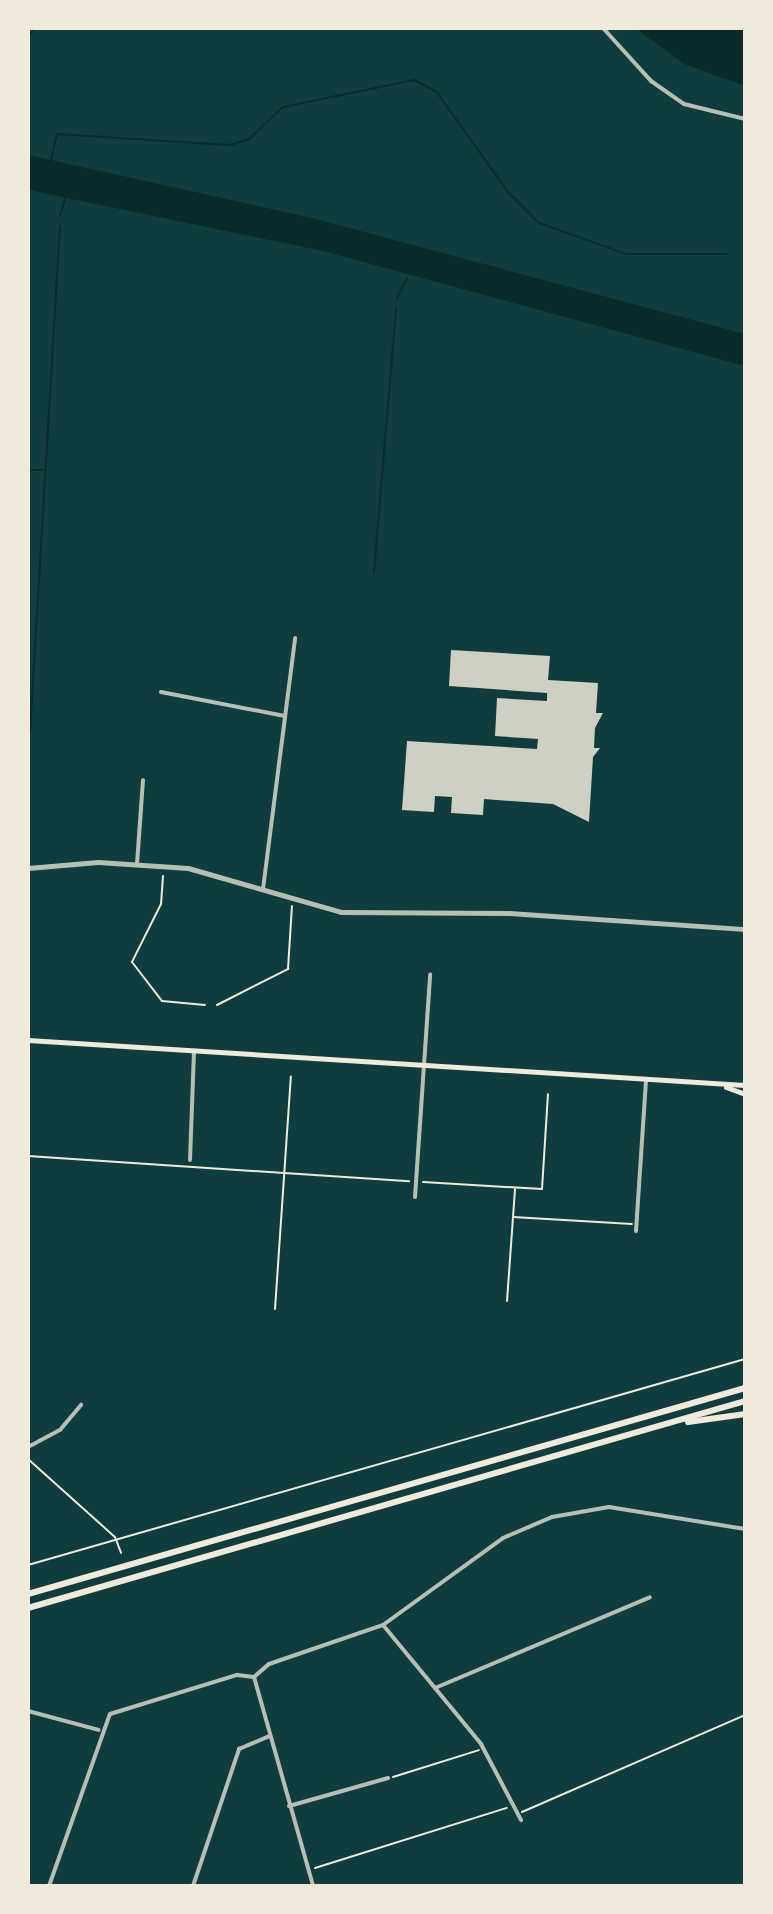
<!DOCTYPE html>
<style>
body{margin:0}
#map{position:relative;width:773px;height:1914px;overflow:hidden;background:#0f3d3e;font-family:"Fira Sans Condensed",sans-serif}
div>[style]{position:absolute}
.water>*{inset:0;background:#0a2a2b}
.stream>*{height:2px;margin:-1px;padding:0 1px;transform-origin:1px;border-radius:1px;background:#0a2a2b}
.building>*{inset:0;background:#cfcfc3}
.path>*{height:2px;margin:-1px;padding:0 1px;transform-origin:1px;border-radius:1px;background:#f1e9da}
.minor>*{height:4px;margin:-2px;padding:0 2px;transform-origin:2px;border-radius:2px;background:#b8beb3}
.tertiary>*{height:5px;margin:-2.5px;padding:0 2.5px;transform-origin:2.5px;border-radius:2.5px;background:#b8beb3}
.secondary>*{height:5px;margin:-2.5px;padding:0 2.5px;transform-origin:2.5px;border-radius:2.5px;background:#f1e9da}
.trunk>*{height:6px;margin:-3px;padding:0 3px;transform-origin:3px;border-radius:3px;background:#f1e9da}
span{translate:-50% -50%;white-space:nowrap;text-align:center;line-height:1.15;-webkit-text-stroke:6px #f1e9da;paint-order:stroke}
.frame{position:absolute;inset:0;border:30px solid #f1e9da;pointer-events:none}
</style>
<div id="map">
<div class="water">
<i style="clip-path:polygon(635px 28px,745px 28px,745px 86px,684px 64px)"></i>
<i style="clip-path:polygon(28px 155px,312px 218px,745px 334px,745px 366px,323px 251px,38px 192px,28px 188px)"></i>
</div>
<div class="stream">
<i style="left:28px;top:37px;width:11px;rotate:-56deg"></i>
<i style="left:50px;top:164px;width:31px;rotate:-77deg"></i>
<i style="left:57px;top:134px;width:172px;rotate:3.7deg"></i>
<i style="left:229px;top:145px;width:20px;rotate:-15deg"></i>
<i style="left:248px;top:140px;width:48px;rotate:-43.3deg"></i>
<i style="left:283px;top:107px;width:134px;rotate:-11.6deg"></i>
<i style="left:414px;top:80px;width:25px;rotate:27deg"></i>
<i style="left:436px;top:91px;width:124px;rotate:54.5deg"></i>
<i style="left:508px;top:192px;width:44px;rotate:45deg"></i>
<i style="left:539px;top:223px;width:92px;rotate:19.6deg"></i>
<i style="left:626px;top:254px;width:101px"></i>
<i style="left:60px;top:216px;width:19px;rotate:-74deg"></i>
<i style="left:397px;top:298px;width:22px;rotate:-63deg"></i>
<i style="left:28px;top:470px;width:18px"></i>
<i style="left:374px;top:572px;width:265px;rotate:-85.2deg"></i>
<i style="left:30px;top:732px;width:507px;rotate:-86.61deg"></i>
</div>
<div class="building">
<i style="clip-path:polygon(451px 650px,550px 656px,548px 680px,598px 683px,596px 713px,603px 713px,595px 728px,594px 748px,600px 748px,593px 757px,589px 822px,553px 804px,484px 799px,483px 815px,451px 813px,452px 797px,435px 796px,434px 812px,402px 810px,407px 741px,537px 749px,538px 739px,495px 736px,497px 698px,547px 701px,547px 693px,449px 686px)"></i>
</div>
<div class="path">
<i style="left:163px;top:876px;width:28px;rotate:94deg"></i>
<i style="left:161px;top:904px;width:65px;rotate:116.6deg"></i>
<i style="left:132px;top:962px;width:49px;rotate:52.4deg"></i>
<i style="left:162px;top:1001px;width:43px;rotate:5.3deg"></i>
<i style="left:217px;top:1005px;width:80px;rotate:-26.9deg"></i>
<i style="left:288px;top:969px;width:63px;rotate:-86.4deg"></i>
<i style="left:28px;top:1156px;width:382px;rotate:3.8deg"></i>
<i style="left:423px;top:1182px;width:119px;rotate:3.4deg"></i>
<i style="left:542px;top:1189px;width:95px;rotate:-86.4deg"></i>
<i style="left:513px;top:1217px;width:119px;rotate:3.4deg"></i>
<i style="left:507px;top:1301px;width:112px;rotate:-85.9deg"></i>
<i style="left:275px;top:1309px;width:233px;rotate:-86.1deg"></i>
<i style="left:28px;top:1459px;width:117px;rotate:41.9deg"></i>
<i style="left:115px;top:1537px;width:17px;rotate:69deg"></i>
<i style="left:28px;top:1565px;width:746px;rotate:-16.03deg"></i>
<i style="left:393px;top:1777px;width:90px;rotate:-17.4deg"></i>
<i style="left:522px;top:1812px;width:243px;rotate:-23.5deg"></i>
<i style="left:315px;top:1868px;width:201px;rotate:-17.4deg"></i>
</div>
<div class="minor">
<i style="left:603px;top:28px;width:72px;rotate:47.8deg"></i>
<i style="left:651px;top:81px;width:40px;rotate:34.9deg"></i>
<i style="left:684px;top:104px;width:63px;rotate:13.8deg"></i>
<i style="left:161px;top:692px;width:126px;rotate:11deg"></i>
<i style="left:137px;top:864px;width:84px;rotate:-85.9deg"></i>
<i style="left:263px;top:889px;width:253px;rotate:-82.7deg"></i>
<i style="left:190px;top:1160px;width:109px;rotate:-87.9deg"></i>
<i style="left:415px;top:1197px;width:223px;rotate:-86.1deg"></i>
<i style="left:636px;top:1231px;width:150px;rotate:-86.2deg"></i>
<i style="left:28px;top:1447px;width:36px;rotate:-28deg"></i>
<i style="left:60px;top:1430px;width:33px;rotate:-50deg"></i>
<i style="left:383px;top:1625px;width:154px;rotate:50.5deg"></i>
<i style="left:481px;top:1744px;width:86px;rotate:62.2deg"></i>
<i style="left:254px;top:1677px;width:20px;rotate:-41deg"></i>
<i style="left:269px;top:1664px;width:120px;rotate:-18.9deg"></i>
<i style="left:383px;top:1625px;width:148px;rotate:-35.9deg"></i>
<i style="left:503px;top:1538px;width:53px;rotate:-23.2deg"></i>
<i style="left:552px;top:1517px;width:58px;rotate:-10deg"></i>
<i style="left:609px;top:1507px;width:138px;rotate:9.2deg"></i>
<i style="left:254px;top:1677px;width:217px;rotate:74.2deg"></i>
<i style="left:435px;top:1688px;width:233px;rotate:-22.9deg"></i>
<i style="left:28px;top:1711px;width:73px;rotate:15deg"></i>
<i style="left:289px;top:1806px;width:103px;rotate:-15.8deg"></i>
<i style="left:49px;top:1886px;width:182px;rotate:-70.5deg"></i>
<i style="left:110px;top:1714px;width:133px;rotate:-17.1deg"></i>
<i style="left:237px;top:1675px;width:17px;rotate:7deg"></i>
<i style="left:193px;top:1886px;width:145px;rotate:-71.4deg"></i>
<i style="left:239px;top:1749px;width:33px;rotate:-23deg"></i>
</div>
<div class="tertiary">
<i style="left:28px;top:868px;width:70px;rotate:-4.9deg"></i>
<i style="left:98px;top:862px;width:90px;rotate:3.8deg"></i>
<i style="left:188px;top:868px;width:159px;rotate:16deg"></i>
<i style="left:341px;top:912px;width:168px;rotate:0.3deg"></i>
<i style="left:509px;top:913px;width:237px;rotate:3.9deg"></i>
</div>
<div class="secondary">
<i style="left:28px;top:1040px;width:718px;rotate:3.59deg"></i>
<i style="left:726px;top:1087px;width:20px;rotate:20deg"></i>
</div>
<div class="trunk">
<i style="left:688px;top:1422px;width:58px;rotate:-8deg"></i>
<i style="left:28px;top:1594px;width:746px;rotate:-16.03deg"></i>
<i style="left:28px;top:1608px;width:746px;rotate:-16.1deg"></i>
</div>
<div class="frame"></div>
</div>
